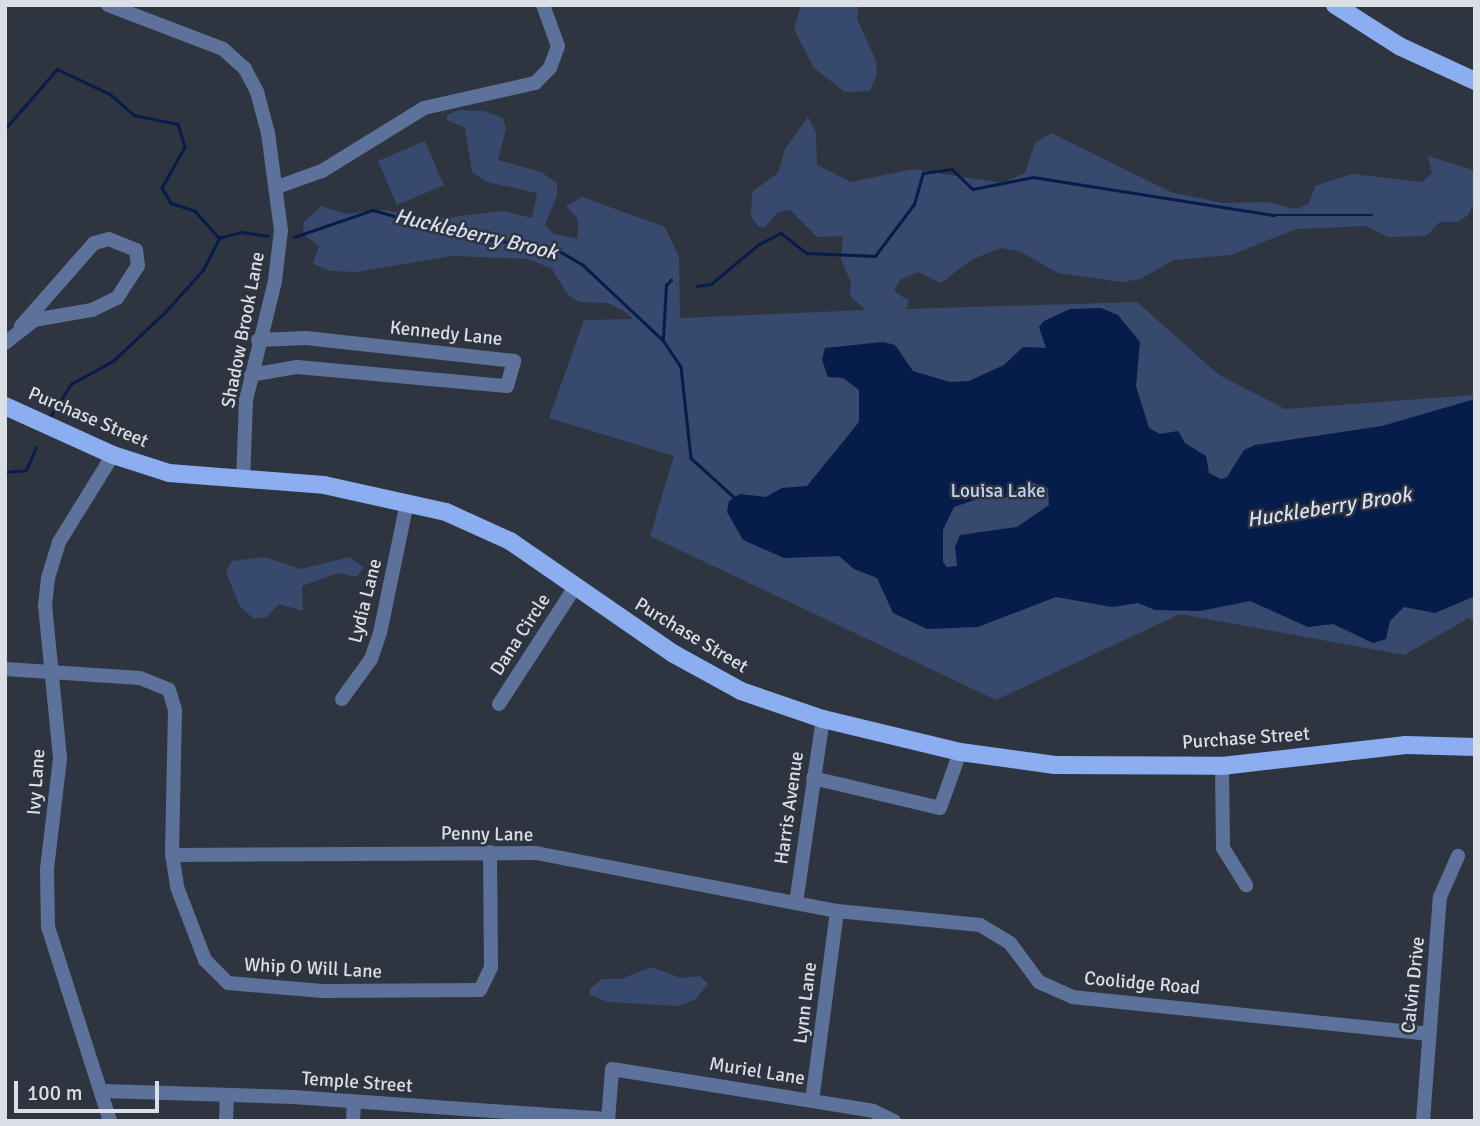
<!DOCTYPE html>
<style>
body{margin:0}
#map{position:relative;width:1480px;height:1126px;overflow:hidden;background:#2f3540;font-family:Signika,sans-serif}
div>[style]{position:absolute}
.green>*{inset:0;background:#37496c;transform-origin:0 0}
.water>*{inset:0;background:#061c4a}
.stream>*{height:2.5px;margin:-1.25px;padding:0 1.25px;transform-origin:1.25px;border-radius:1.25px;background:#061c4a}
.minor>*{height:14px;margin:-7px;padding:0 7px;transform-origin:7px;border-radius:7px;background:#5d729a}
.major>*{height:18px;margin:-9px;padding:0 9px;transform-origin:9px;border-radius:9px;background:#8baef0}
span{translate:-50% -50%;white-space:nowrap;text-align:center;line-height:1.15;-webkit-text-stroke:5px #2f3540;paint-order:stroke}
.street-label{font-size:19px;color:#dadee5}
.park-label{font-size:19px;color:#c1d2f2}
.water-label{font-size:21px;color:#d7dff0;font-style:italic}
.frame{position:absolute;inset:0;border:7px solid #dadee5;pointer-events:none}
.scale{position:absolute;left:14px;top:1081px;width:145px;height:32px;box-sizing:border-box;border:4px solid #dadee5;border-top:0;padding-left:9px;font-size:21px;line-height:24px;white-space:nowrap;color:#dadee5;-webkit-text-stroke:5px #2f3540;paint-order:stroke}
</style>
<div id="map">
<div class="green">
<i style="clip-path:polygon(801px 5px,859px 5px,857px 19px,876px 61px,877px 73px,870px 91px,845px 92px,814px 68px,794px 29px)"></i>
<i style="clip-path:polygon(459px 110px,484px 111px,503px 118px,506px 129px,498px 160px,541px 172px,557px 183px,557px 195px,545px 225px,554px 234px,578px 239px,578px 219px,566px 206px,582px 197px,665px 227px,679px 257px,680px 318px,866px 310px,850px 296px,851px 283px,841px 259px,843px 236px,817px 237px,790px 210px,778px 212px,765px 227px,759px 227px,751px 217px,752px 192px,778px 173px,785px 149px,808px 117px,816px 133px,817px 165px,851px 182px,913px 169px,1002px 183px,1025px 173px,1035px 143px,1051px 133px,1171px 192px,1222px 203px,1266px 202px,1297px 209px,1309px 203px,1315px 186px,1352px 174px,1422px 182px,1432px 173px,1428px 156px,1470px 169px,1475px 173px,1475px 201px,1468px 215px,1458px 222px,1440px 222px,1426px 236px,1388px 237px,1366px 226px,1296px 229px,1231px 255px,1174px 260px,1140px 279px,1122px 282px,1058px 273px,1019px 251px,1000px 248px,971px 260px,941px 283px,918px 272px,900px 280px,894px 291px,909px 301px,906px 309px,1137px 302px,1219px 375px,1285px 409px,1475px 395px,1475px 622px,1469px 618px,1404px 655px,1180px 614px,996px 700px,650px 536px,674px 456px,549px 418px,584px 320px,633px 319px,624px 311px,607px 303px,580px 302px,569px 296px,552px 269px,528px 259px,452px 256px,356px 272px,330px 271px,313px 264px,319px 246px,304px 235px,303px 223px,321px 206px,345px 214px,383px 210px,434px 219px,503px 211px,532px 218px,537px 193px,487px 182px,472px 172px,465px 128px,447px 120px,447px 115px)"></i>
<i style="left:425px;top:141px;width:48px;height:51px;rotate:67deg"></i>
<i style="clip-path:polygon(264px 557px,301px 569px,350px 557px,364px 568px,356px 577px,338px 573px,302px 586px,303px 611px,279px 604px,267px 617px,254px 619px,240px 607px,226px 572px,232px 561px)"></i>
<i style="clip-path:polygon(651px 967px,681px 978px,700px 976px,708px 984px,696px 999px,678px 1006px,608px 1002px,590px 995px,590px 989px,602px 979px,621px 979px)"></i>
</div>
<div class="water">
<i style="clip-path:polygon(evenodd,1101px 308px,1118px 315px,1140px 342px,1136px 386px,1149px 428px,1160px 434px,1178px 431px,1185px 443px,1206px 456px,1209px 473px,1221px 479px,1227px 477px,1244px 450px,1255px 445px,1382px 426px,1475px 399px,1475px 596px,1435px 613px,1404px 607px,1390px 621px,1386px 639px,1373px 643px,1333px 624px,1308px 627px,1250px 601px,1200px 611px,1155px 610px,1138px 603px,1112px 607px,1056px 597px,978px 627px,927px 629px,893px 613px,877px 578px,854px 569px,839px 556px,784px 558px,743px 540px,727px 512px,729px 501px,740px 494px,766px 497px,782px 488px,807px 486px,859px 422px,859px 390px,843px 378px,828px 377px,822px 360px,825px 348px,883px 342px,895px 345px,913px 371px,950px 382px,969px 381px,1004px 365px,1023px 347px,1046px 348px,1039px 327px,1044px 321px,1070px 309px,1101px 308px,1030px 482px,1048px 488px,1049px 505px,1017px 527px,960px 535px,955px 547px,957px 566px,947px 567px,943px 562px,943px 530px,954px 507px,977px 499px,1003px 499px,1030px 482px)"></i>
</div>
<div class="stream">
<i style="left:5px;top:129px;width:79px;rotate:-49.1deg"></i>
<i style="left:57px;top:69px;width:59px;rotate:25.3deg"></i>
<i style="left:110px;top:94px;width:32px;rotate:41deg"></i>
<i style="left:134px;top:115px;width:45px;rotate:11.6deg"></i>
<i style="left:178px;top:124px;width:24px;rotate:73deg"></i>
<i style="left:185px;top:147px;width:47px;rotate:119.3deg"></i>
<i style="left:162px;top:188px;width:17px;rotate:59deg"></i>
<i style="left:171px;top:203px;width:25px;rotate:18deg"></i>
<i style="left:195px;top:211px;width:36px;rotate:48deg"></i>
<i style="left:219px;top:238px;width:23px;rotate:-15deg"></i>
<i style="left:241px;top:232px;width:27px;rotate:8deg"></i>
<i style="left:294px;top:237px;width:83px;rotate:-18.9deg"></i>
<i style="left:373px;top:210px;width:101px;rotate:15.6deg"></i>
<i style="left:470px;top:237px;width:85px;rotate:7.5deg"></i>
<i style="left:554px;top:248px;width:34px;rotate:30deg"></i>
<i style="left:583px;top:265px;width:110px;rotate:43.2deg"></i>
<i style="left:663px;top:340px;width:32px;rotate:56deg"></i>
<i style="left:681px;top:367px;width:92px;rotate:83.7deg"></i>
<i style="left:691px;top:458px;width:59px;rotate:42.3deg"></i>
<i style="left:697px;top:286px;width:14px;rotate:-8deg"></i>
<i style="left:711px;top:284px;width:62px;rotate:-39.8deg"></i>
<i style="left:759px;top:244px;width:25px;rotate:-27deg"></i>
<i style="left:781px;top:233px;width:33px;rotate:38deg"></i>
<i style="left:807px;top:253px;width:68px;rotate:2.5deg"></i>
<i style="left:875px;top:256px;width:65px;rotate:-53.1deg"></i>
<i style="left:914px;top:204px;width:32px;rotate:-74deg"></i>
<i style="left:923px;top:173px;width:29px;rotate:-8deg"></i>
<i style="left:952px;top:169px;width:29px;rotate:44deg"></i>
<i style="left:973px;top:189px;width:61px;rotate:-11.3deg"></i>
<i style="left:1033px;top:177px;width:244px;rotate:9deg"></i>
<i style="left:1274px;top:215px;width:98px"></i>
<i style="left:663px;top:338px;width:53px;rotate:-86.8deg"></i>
<i style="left:666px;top:285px;width:7px;rotate:-45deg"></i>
<i style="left:48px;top:420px;width:43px;rotate:-57.4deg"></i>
<i style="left:71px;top:384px;width:48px;rotate:-28.7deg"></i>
<i style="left:113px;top:361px;width:71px;rotate:-43.3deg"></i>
<i style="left:165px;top:312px;width:57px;rotate:-47.9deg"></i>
<i style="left:203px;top:270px;width:36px;rotate:-63deg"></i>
<i style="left:5px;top:472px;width:21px;rotate:-5deg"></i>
<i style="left:26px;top:470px;width:24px;rotate:-66deg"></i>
</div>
<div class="minor">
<i style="left:108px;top:5px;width:123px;rotate:20.9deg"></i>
<i style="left:223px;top:49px;width:30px;rotate:42deg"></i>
<i style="left:245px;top:69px;width:26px;rotate:62deg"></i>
<i style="left:257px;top:92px;width:42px;rotate:75deg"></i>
<i style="left:268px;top:133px;width:98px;rotate:82.4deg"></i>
<i style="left:281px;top:230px;width:51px;rotate:96.7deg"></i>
<i style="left:275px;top:281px;width:122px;rotate:103.7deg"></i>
<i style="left:246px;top:400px;width:80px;rotate:92.1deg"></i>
<i style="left:277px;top:187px;width:48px;rotate:-19.6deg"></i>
<i style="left:322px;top:171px;width:120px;rotate:-31.7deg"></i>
<i style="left:424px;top:108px;width:114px;rotate:-12.7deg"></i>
<i style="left:535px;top:83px;width:21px;rotate:-45deg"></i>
<i style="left:550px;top:68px;width:23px;rotate:-70deg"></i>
<i style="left:558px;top:46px;width:44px;rotate:-110.1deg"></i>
<i style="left:5px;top:343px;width:37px;rotate:-38deg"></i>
<i style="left:34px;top:320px;width:59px;rotate:-9.8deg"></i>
<i style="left:92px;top:310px;width:28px;rotate:-26deg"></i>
<i style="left:117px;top:298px;width:38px;rotate:-57deg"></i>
<i style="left:138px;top:266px;width:16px;rotate:-97deg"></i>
<i style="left:136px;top:250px;width:29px;rotate:-158deg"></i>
<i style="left:109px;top:239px;width:16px;rotate:165deg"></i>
<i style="left:94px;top:243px;width:111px;rotate:131.3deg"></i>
<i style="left:251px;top:375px;width:47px;rotate:-9.9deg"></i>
<i style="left:297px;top:367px;width:211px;rotate:5.2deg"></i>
<i style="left:507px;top:386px;width:26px;rotate:-74deg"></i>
<i style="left:514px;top:361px;width:209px;rotate:-173.7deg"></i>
<i style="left:306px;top:338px;width:48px;rotate:177.6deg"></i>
<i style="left:5px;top:669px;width:135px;rotate:3.8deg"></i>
<i style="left:140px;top:678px;width:31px;rotate:22deg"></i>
<i style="left:169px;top:690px;width:21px;rotate:73deg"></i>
<i style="left:175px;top:710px;width:144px;rotate:91.2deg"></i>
<i style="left:172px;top:854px;width:33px;rotate:81deg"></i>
<i style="left:177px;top:887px;width:78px;rotate:69deg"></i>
<i style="left:205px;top:960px;width:33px;rotate:45deg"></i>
<i style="left:228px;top:983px;width:95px;rotate:4.8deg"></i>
<i style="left:323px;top:991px;width:157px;rotate:-0.4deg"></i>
<i style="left:480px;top:990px;width:25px;rotate:-64deg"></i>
<i style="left:491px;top:967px;width:115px;rotate:-90.5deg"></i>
<i style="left:342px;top:699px;width:49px;rotate:-54.1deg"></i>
<i style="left:371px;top:659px;width:28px;rotate:-71deg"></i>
<i style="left:380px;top:633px;width:133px;rotate:-78.3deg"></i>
<i style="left:499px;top:704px;width:140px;rotate:-57deg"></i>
<i style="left:1222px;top:766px;width:82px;rotate:89.3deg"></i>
<i style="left:1223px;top:848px;width:44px;rotate:58.1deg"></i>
<i style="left:813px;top:778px;width:130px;rotate:13.3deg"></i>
<i style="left:940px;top:808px;width:59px;rotate:-70.3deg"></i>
<i style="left:173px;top:855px;width:363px;rotate:-0.3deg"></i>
<i style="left:536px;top:853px;width:307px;rotate:10.9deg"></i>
<i style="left:837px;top:911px;width:144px;rotate:5.6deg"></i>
<i style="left:980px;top:925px;width:35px;rotate:31deg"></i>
<i style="left:1010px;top:943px;width:49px;rotate:53.4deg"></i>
<i style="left:1039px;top:982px;width:36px;rotate:24deg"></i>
<i style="left:1072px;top:997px;width:358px;rotate:5.9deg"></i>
<i style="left:796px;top:903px;width:186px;rotate:-81.7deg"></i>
<i style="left:103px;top:1091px;width:190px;rotate:1.8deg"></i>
<i style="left:293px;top:1097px;width:316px;rotate:4deg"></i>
<i style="left:812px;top:1101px;width:192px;rotate:-82.5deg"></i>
<i style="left:110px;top:1121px;width:204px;rotate:-107.7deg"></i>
<i style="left:48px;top:927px;width:58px;rotate:-91deg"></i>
<i style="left:47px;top:869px;width:112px;rotate:-83.3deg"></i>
<i style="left:60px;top:758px;width:153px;rotate:-95.6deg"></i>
<i style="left:45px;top:606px;width:28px;rotate:-84deg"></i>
<i style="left:48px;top:578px;width:38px;rotate:-73deg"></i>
<i style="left:59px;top:542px;width:102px;rotate:-58.2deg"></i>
<i style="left:226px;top:1121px;width:26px;rotate:-88deg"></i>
<i style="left:353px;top:1121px;width:19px;rotate:-87deg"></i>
<i style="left:608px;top:1121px;width:52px;rotate:-85.6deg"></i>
<i style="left:612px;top:1069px;width:264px;rotate:9.1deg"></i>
<i style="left:873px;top:1111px;width:23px;rotate:25deg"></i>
<i style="left:1423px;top:1121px;width:225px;rotate:-85.7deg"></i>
<i style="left:1440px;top:897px;width:45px;rotate:-66.3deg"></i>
</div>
<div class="major">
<i style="left:1335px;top:5px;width:76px;rotate:32.6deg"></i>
<i style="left:1399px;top:46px;width:84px;rotate:24.7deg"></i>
<i style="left:5px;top:406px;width:119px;rotate:24.4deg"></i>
<i style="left:113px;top:455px;width:59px;rotate:17.8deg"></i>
<i style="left:169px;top:473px;width:155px;rotate:4.4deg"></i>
<i style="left:324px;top:485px;width:125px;rotate:12.5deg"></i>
<i style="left:446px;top:512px;width:70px;rotate:24.4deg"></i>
<i style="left:510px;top:541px;width:199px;rotate:34.6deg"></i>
<i style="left:674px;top:654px;width:77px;rotate:28.9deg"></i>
<i style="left:741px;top:691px;width:87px;rotate:18.9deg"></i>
<i style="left:823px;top:719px;width:141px;rotate:13.5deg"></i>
<i style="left:960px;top:752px;width:96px;rotate:7.8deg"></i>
<i style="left:1055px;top:765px;width:167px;rotate:0.3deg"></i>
<i style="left:1222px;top:766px;width:185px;rotate:-6.5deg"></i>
<i style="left:1406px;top:745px;width:69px;rotate:1.7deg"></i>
</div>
<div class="street-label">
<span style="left:244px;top:330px;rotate:-79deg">Shadow Brook Lane</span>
<span style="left:446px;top:334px;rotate:6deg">Kennedy Lane</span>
<span style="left:88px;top:418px;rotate:23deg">Purchase Street</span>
<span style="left:366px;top:601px;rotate:-76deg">Lydia Lane</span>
<span style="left:521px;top:635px;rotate:-57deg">Dana Circle</span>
<span style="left:691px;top:636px;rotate:31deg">Purchase Street</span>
<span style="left:1246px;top:739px;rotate:-4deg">Purchase Street</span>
<span style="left:37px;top:782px;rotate:-86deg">Ivy Lane</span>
<span style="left:790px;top:808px;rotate:-82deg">Harris Avenue</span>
<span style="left:487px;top:835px;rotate:1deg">Penny Lane</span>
<span style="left:313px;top:969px;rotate:3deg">Whip O Will Lane</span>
<span style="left:1142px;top:984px;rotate:5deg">Coolidge Road</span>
<span style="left:1414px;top:985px;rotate:-84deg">Calvin Drive</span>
<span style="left:806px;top:1003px;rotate:-83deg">Lynn Lane</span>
<span style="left:757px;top:1072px;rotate:9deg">Muriel Lane</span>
<span style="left:357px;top:1083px;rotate:4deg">Temple Street</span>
</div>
<div class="park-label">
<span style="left:998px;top:492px">Louisa Lake</span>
</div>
<div class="water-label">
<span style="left:476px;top:234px;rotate:13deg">Huckleberry Brook</span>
<span style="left:1329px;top:507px;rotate:-9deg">Huckleberry Brook</span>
</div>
<div class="frame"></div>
<div class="scale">100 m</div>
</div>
